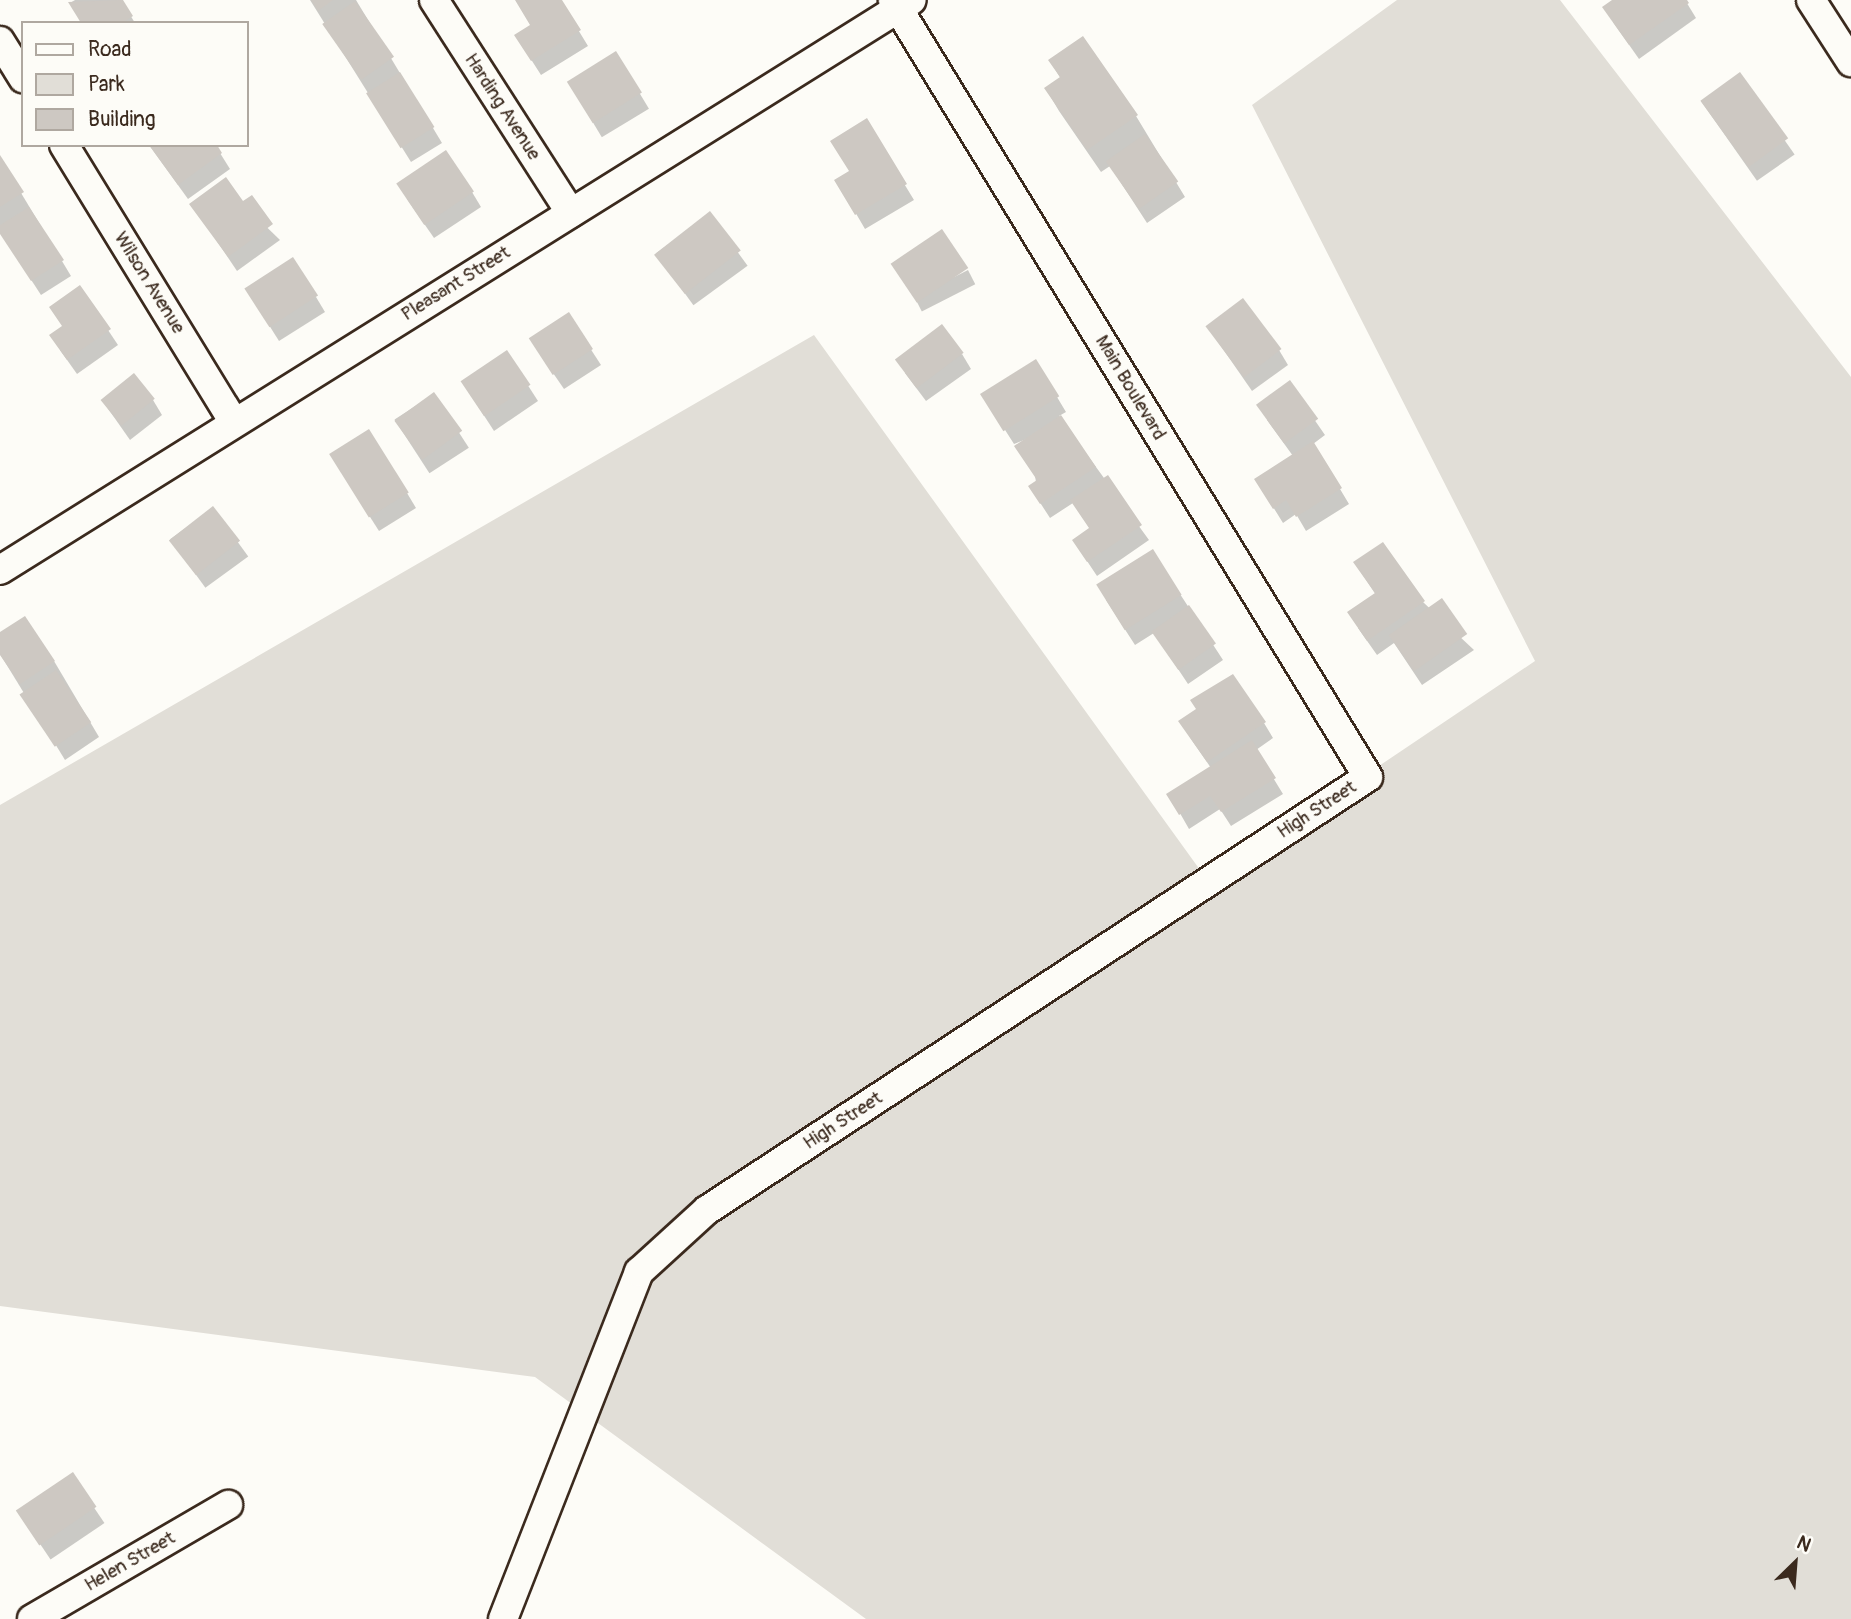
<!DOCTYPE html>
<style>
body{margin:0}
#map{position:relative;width:1851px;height:1619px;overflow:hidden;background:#fdfcf7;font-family:Pangolin,sans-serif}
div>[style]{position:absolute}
.green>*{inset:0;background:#e1ded7}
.shadow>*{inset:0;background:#0003;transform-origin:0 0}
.building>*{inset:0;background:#cdc8c2;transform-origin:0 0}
.roads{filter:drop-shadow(2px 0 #3b2a1e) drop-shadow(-2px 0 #3b2a1e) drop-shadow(0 2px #3b2a1e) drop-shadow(0 -2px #3b2a1e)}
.street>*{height:28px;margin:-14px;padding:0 14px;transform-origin:14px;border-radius:14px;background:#fdfcf7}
span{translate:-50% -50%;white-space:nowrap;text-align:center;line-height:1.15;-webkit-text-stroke:6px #fdfcf7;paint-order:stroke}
.street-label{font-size:19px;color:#3b2a1e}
.legend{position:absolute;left:21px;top:21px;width:228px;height:126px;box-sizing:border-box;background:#fdfcf7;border:2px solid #afa8a0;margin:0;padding:9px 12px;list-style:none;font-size:21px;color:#3b2a1e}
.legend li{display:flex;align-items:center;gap:14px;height:35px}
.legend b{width:35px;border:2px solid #afa8a0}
.north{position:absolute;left:1760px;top:1528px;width:70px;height:70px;-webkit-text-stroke:5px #fdfcf7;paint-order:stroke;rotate:25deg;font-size:19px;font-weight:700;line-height:28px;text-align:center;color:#3b2a1e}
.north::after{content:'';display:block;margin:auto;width:24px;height:32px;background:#3b2a1e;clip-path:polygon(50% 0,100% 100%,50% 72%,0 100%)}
</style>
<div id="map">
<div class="green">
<i style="clip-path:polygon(1397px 0,1560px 0,1851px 377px,1851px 1619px,866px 1619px,535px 1377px,0 1306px,0 805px,814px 335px,1208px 881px,1535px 661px,1252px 105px)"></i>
</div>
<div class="shadow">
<i style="clip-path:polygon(75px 0,121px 0,135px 23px,82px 23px,70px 3px)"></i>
<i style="clip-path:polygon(310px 0,356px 0,442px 143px,411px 162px)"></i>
<i style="clip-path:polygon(520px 0,560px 0,588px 46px,541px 75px,525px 50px,532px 26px)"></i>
<i style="clip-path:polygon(1615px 0,1685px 0,1696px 18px,1639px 59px,1613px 22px)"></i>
<i style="left:616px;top:54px;width:64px;height:55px;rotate:59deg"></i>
<i style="clip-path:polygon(1050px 61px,1136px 116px,1185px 197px,1147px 223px,1110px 166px,1101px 172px,1059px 111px,1046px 89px,1061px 79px)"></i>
<i style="left:1739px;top:75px;width:97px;height:46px;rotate:55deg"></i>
<i style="clip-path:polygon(866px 121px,914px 200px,865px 229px,837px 181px,851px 172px)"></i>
<i style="clip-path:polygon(149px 145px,215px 145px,230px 169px,188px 199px)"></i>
<i style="clip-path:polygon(0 158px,71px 276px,41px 295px,0 232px)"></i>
<i style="clip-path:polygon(472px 192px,481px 207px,434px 238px,407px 199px)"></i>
<i style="clip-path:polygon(192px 204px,243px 204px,280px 240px,237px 271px)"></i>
<i style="left:710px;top:214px;width:64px;height:67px;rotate:54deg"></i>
<i style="left:968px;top:270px;width:16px;height:60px;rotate:63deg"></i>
<i style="clip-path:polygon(80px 288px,118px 345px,77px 374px,60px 350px)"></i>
<i style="clip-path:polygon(316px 297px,325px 312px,279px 341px,255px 303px)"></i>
<i style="clip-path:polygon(568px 314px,601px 365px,564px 389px,540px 354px)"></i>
<i style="clip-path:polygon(1207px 326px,1279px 350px,1288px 365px,1252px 391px)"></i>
<i style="clip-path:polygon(507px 353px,538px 401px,494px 431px,472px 397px)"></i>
<i style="clip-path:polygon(962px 354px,971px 369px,926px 401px,905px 373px)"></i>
<i style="clip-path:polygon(1289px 383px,1325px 435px,1313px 444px,1349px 504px,1306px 531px,1296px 514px,1283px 523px,1265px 494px,1293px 456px,1267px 420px)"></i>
<i style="left:434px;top:394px;width:64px;height:47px;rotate:57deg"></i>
<i style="clip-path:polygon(1057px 397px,1066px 412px,1059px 416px,1149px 540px,1097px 576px,1083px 555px,1091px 530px,1073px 503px,1050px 518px,1039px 501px,1029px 438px,1014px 444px,991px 408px)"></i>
<i style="clip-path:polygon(102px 400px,153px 400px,162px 415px,130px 440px)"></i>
<i style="clip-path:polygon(340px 470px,407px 493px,416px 508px,379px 531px)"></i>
<i style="left:213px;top:508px;width:60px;height:53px;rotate:54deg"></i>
<i style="clip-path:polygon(1152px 551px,1223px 660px,1188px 684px,1154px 633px,1135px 645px,1106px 600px)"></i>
<i style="clip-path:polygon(1355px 563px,1423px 602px,1474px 650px,1422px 685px,1394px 643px,1377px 655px,1358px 628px,1376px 595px)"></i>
<i style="clip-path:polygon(0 635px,54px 661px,99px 737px,65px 760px,0 654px)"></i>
<i style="clip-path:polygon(1264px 723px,1273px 738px,1256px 750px,1283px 794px,1231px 826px,1220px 809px,1189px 829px,1169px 794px,1211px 768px,1189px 736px)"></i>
<i style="left:72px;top:1475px;width:58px;height:65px;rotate:56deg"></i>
</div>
<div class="building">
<i style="clip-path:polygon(123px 0,133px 16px,122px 23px,81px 23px,68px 2px)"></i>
<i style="clip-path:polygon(311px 0,333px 0,318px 11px)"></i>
<i style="clip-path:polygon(515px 0,562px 0,581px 30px,531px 61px,514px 35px,530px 25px)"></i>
<i style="clip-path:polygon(1612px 0,1687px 0,1689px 3px,1629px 45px,1602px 7px)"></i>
<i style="left:355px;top:1px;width:68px;height:40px;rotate:55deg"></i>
<i style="clip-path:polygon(1083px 36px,1138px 115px,1087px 150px,1044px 88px,1060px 77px,1048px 60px)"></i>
<i style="left:616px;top:51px;width:49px;height:58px;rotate:58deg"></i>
<i style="left:400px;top:72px;width:65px;height:40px;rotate:58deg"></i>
<i style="left:1740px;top:72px;width:82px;height:49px;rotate:54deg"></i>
<i style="clip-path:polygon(867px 118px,907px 184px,855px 215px,834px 180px,849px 171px,830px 141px)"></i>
<i style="left:1145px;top:134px;width:58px;height:48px;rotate:55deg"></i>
<i style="clip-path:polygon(149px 145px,217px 145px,222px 153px,178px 185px)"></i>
<i style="left:446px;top:150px;width:50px;height:60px;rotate:56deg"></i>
<i style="clip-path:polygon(0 155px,24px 192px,0 207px)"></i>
<i style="clip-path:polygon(226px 177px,243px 201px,252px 195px,273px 224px,228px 257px,189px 204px)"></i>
<i style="clip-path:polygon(29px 207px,64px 260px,31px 281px,0 234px,0 225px)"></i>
<i style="left:710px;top:211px;width:50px;height:71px;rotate:52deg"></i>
<i style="left:942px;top:229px;width:47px;height:62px;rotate:56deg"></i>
<i style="left:293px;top:257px;width:46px;height:58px;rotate:57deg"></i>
<i style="clip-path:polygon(80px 285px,111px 329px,67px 360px,49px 335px,62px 326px,49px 307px)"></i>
<i style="left:1243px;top:298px;width:64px;height:47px;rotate:53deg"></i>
<i style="left:569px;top:312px;width:44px;height:48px;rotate:57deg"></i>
<i style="left:942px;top:324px;width:36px;height:59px;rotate:53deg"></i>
<i style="left:507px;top:350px;width:42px;height:56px;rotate:56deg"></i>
<i style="left:1036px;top:359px;width:44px;height:66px;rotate:58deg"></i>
<i style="left:134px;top:373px;width:33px;height:43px;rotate:51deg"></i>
<i style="left:1290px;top:380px;width:48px;height:42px;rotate:54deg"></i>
<i style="left:434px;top:392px;width:48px;height:49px;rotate:54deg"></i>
<i style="clip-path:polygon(1061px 415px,1096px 467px,1040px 504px,1028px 486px,1037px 480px,1014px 446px)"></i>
<i style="left:369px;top:429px;width:75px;height:47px;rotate:58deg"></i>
<i style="clip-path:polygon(1313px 441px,1342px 488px,1296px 517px,1286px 500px,1273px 509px,1254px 479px)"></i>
<i style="clip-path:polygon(1108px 475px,1142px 525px,1087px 562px,1072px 540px,1089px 528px,1070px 500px)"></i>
<i style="left:213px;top:506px;width:44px;height:56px;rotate:52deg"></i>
<i style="clip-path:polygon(1383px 542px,1425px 601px,1367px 641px,1347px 612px,1375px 593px,1353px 562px)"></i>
<i style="left:1153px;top:549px;width:54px;height:67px;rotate:58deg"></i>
<i style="left:1442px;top:598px;width:44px;height:65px;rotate:55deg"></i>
<i style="left:1189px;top:605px;width:47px;height:46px;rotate:55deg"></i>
<i style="clip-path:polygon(25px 616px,55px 661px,20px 684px,0 655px,0 632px)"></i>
<i style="left:56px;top:670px;width:63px;height:44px;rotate:56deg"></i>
<i style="clip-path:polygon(1233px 674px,1266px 722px,1207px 762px,1178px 721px,1196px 709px,1190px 700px)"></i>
<i style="clip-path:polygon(1252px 740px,1276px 778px,1221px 812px,1210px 796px,1179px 815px,1166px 794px)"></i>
<i style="left:73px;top:1472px;width:42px;height:69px;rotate:56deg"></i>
</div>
<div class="roads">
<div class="street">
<i style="left:434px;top:0;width:253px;rotate:57.3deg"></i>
<i style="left:1811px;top:0;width:74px;rotate:57.2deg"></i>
<i style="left:0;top:41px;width:44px;rotate:58.1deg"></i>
<i style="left:64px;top:145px;width:325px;rotate:58.5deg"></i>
<i style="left:0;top:570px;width:1075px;rotate:-32.01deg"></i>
<i style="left:32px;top:1619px;width:227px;rotate:-30.2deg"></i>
<i style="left:503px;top:1619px;width:373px;rotate:-68.6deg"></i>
<i style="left:639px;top:1272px;width:92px;rotate:-42.4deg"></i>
<i style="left:707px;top:1210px;width:790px;rotate:-33.23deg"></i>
<i style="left:1368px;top:777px;width:911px;rotate:-121.44deg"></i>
</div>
</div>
<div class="street-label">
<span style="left:502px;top:107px;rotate:57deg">Harding Avenue</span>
<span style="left:149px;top:283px;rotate:58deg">Wilson Avenue</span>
<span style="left:456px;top:284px;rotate:-32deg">Pleasant Street</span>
<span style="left:1130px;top:388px;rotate:59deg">Main Boulevard</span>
<span style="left:1317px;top:810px;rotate:-33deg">High Street</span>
<span style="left:843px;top:1121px;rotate:-33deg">High Street</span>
<span style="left:130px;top:1562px;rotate:-30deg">Helen Street</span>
</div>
<ul class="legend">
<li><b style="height:9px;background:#fdfcf7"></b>Road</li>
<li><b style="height:19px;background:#e1ded7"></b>Park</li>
<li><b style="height:19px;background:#cdc8c2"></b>Building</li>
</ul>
<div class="north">N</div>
</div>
